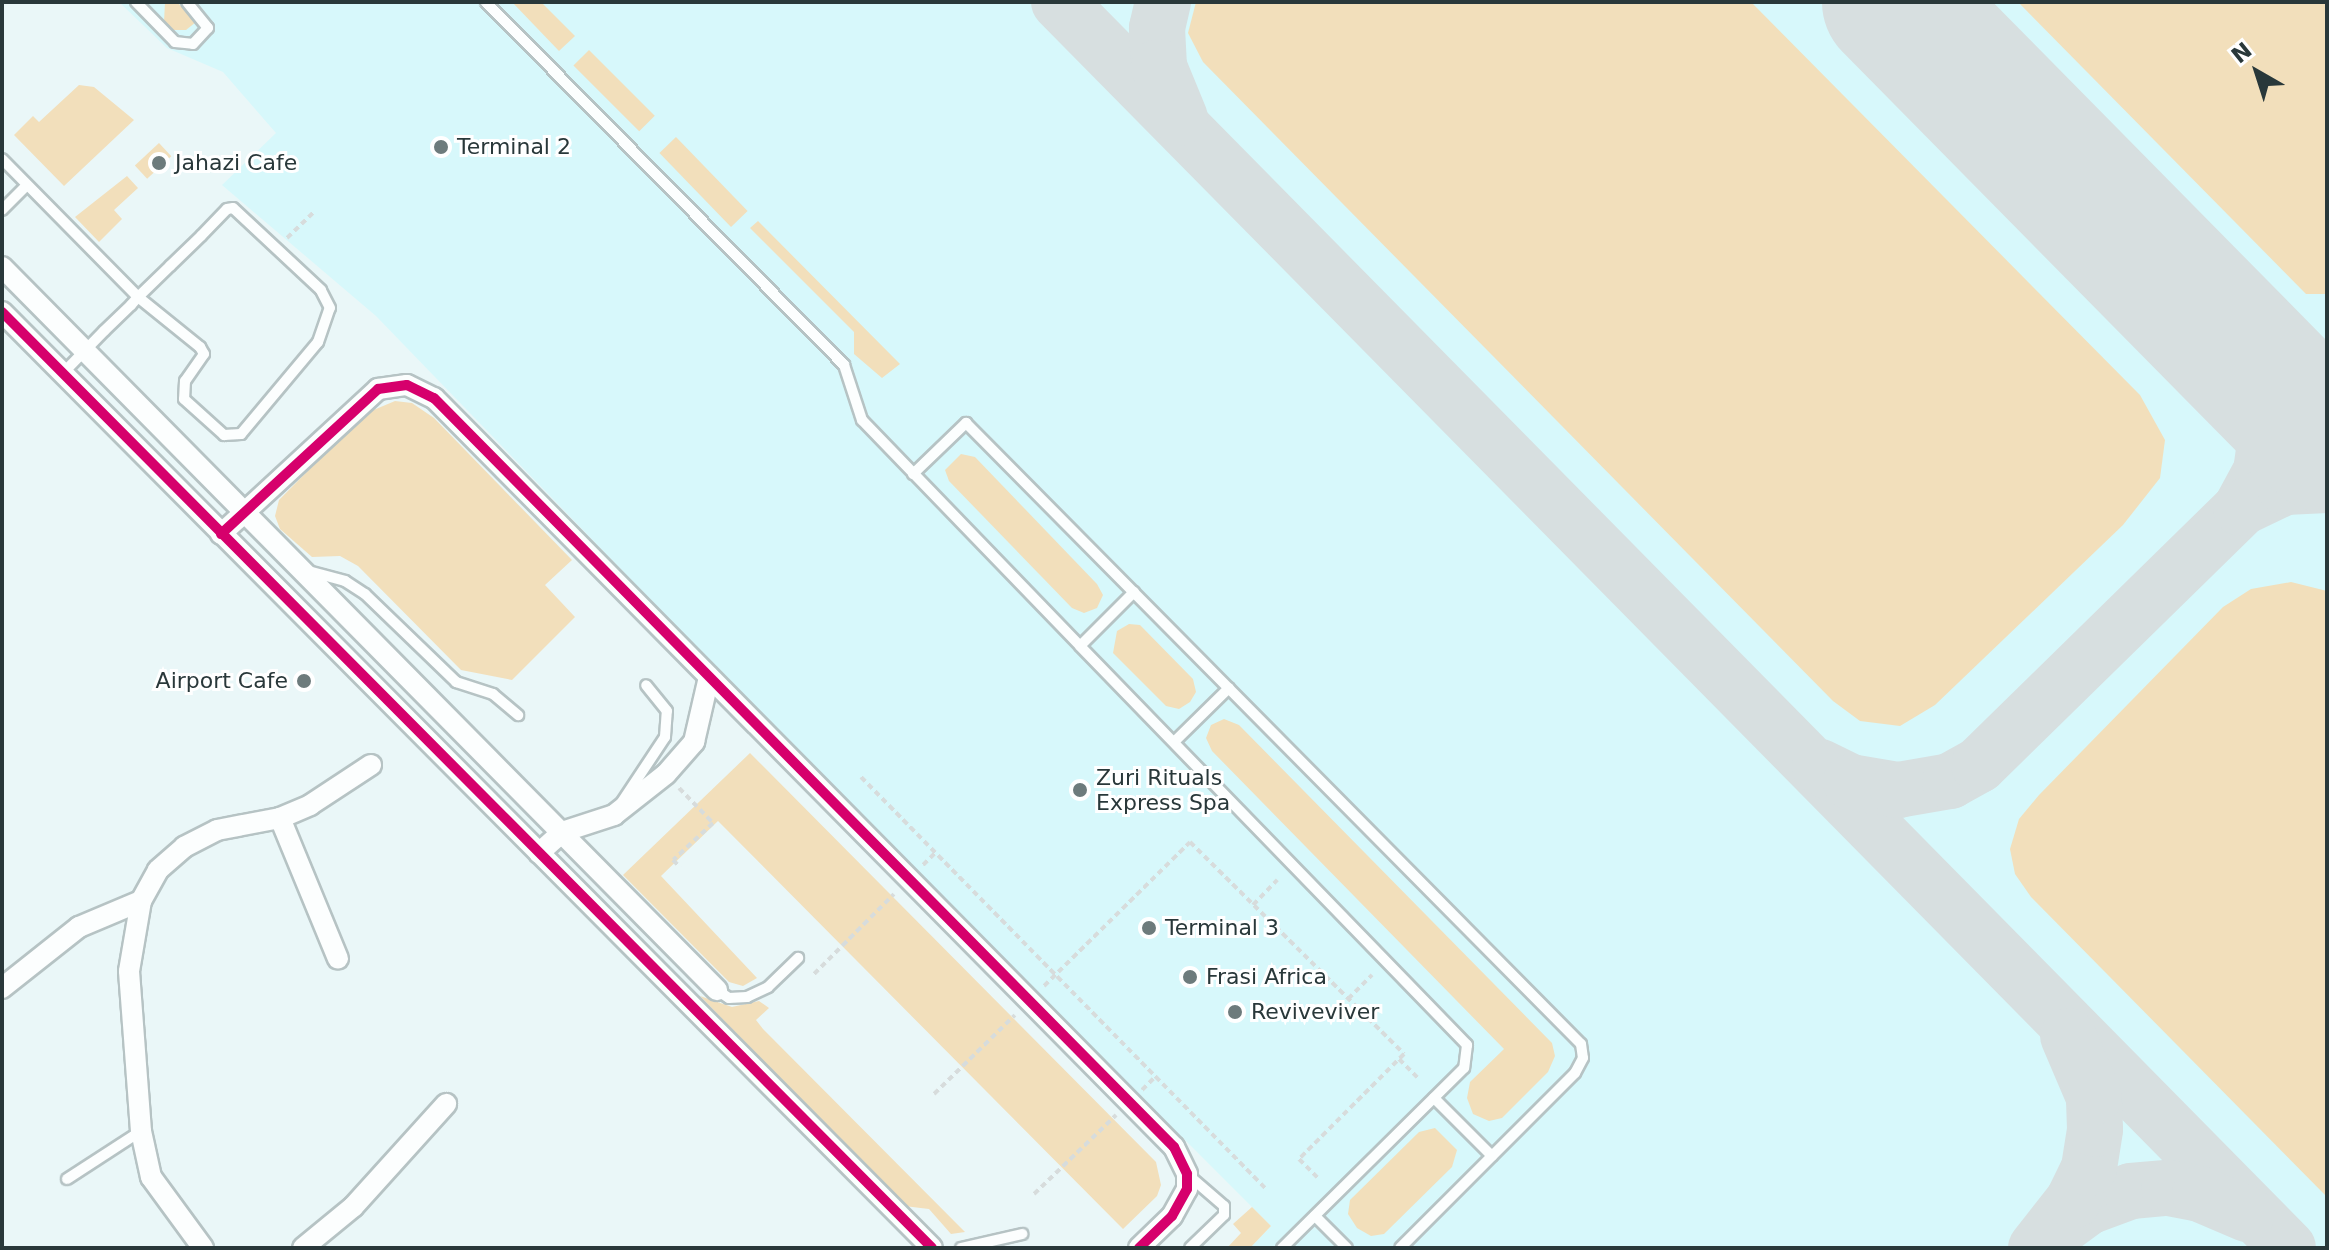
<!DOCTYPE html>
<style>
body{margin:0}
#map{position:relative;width:2329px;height:1250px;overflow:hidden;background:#eaf7f8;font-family:"DejaVu Sans",sans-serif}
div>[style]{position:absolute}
.built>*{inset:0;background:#d7f8fb}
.green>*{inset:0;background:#f2dfbb;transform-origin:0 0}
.taxiway>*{height:56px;margin:-28px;padding:0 28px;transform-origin:28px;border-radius:28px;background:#d7dfe0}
.runway>*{height:142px;margin:-71px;padding:0 71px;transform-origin:71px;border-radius:71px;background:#d7dfe0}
.path>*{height:4px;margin-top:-2px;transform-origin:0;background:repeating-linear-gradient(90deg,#d7dcdc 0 6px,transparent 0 10px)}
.roads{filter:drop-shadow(2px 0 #b6c3c4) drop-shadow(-2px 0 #b6c3c4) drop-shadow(0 2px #b6c3c4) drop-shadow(0 -2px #b6c3c4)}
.lane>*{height:10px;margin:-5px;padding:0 5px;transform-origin:5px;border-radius:5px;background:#fcfefe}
.street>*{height:20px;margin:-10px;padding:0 10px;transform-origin:10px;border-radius:10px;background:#fcfefe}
.cycleway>*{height:10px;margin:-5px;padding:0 5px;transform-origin:5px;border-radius:5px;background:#d6006c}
.dots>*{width:22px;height:22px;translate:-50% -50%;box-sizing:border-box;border:4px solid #fff;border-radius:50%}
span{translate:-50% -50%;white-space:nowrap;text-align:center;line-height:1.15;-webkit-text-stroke:6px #fff;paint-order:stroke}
.poi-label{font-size:22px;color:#29383a}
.left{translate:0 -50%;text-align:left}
.right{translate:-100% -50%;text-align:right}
.frame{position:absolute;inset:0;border:4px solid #29383a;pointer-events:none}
.north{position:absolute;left:2217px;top:32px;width:80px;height:80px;-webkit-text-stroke:6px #fff;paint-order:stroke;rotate:321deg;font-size:22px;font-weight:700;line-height:32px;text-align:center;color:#29383a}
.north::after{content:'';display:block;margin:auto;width:28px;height:36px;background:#29383a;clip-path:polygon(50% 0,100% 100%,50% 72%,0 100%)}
</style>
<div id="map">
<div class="built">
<i style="clip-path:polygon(119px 2px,2327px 2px,2327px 1248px,1250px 1248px,1271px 1226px,819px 774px,376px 316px,222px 185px,276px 133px,223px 72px,167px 48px)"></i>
</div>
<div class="green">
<i style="clip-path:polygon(165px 2px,177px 2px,196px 22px,186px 30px,173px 30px,164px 22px)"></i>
<i style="clip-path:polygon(512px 2px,541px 2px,575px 36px,559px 51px)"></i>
<i style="clip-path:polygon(1196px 2px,1751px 2px,2140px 395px,2165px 440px,2160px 478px,2123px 525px,1935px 705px,1900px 726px,1860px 721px,1833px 701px,1203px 62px,1188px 33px)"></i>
<i style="clip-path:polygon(2018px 2px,2327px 2px,2327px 294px,2306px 294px)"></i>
<i style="left:589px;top:50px;width:93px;height:22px;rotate:45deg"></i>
<i style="clip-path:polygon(79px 85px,94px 87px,134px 120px,64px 186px,14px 135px,33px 116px,39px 122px)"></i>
<i style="left:676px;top:137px;width:103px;height:23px;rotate:46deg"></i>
<i style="left:159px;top:143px;width:18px;height:33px;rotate:47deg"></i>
<i style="clip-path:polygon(127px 176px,138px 188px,114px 210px,122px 219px,99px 242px,75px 217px)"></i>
<i style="clip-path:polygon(758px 221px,900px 364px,882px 378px,854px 354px,854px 332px,750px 228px)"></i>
<i style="clip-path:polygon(395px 401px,412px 403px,434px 418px,572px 560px,545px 585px,575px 617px,512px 680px,461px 670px,358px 566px,340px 556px,312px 557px,280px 529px,275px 516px,279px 500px,364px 414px)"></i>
<i style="clip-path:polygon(961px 454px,975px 457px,1097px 584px,1103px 595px,1097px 608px,1084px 613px,1072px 608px,949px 481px,945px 470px)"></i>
<i style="clip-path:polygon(2291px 582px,2327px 591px,2327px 1197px,2031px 897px,2015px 874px,2010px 849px,2019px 819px,2039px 795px,2223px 607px,2251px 589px)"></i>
<i style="clip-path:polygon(1129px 624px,1140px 625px,1193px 679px,1196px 692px,1190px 702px,1179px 709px,1166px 706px,1113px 653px,1117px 631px)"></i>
<i style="clip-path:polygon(1224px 719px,1239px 725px,1552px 1043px,1555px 1056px,1548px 1072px,1502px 1118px,1489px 1121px,1473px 1114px,1467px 1098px,1470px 1082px,1504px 1049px,1212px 751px,1206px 738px,1211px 725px)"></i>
<i style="clip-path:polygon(750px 753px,1156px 1162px,1161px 1185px,1157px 1196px,1123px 1229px,718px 821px,661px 876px,757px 978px,743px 986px,729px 982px,623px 875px)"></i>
<i style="clip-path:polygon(700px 996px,732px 1007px,759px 1001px,769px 1008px,756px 1020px,763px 1029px,965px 1232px,951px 1234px,929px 1209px,904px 1206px)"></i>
<i style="clip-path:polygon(1435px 1128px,1457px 1150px,1452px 1167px,1384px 1234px,1371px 1236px,1357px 1228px,1348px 1214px,1350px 1200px,1419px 1132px)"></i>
<i style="clip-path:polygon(1252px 1207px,1271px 1226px,1250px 1248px,1227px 1248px,1241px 1233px,1233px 1224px)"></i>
</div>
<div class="taxiway">
<i style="left:1059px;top:2px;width:1750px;rotate:45.39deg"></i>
<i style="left:1163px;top:2px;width:27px;rotate:103deg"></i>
<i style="left:1157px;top:28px;width:39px;rotate:87deg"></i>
<i style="left:1159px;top:67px;width:55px;rotate:67.6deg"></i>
<i style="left:2229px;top:342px;width:66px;rotate:61.1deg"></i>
<i style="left:2261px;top:400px;width:36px;rotate:82deg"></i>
<i style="left:2266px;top:436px;width:35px;rotate:98deg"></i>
<i style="left:2261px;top:471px;width:42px;rotate:118.4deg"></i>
<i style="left:1820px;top:767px;width:34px;rotate:26deg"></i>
<i style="left:1851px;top:782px;width:48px;rotate:9.7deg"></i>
<i style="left:1898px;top:790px;width:53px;rotate:-9.8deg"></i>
<i style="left:1950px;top:781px;width:33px;rotate:-29deg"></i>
<i style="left:1979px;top:765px;width:367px;rotate:-44.4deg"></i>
<i style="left:2241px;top:508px;width:49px;rotate:-25.5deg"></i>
<i style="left:2285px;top:487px;width:42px;rotate:-2.7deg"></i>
<i style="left:2054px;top:1232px;width:42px;rotate:-36.3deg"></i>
<i style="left:2088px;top:1207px;width:46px;rotate:-20.4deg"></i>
<i style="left:2131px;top:1191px;width:38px;rotate:-5deg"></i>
<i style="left:2169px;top:1188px;width:32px;rotate:11deg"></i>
<i style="left:2200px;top:1194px;width:51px;rotate:23.1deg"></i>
<i style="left:2036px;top:1248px;width:60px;rotate:-51.8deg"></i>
<i style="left:2073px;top:1201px;width:37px;rotate:-64deg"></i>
<i style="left:2089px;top:1168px;width:39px;rotate:-81deg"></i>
<i style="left:2095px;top:1129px;width:32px;rotate:-92deg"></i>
<i style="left:2094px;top:1097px;width:66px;rotate:-113.1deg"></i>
</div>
<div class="runway">
<i style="left:1893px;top:2px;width:618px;rotate:45.39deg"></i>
</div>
<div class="path">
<i style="left:287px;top:238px;width:37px;rotate:-44deg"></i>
<i style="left:861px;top:777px;width:578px;rotate:45.49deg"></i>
<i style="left:679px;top:788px;width:49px;rotate:45.8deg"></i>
<i style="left:713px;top:823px;width:54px;rotate:137.2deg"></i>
<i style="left:673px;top:860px;width:10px;rotate:45deg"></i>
<i style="left:923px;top:865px;width:17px;rotate:-45deg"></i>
<i style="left:1253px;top:905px;width:35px;rotate:-46deg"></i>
<i style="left:814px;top:974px;width:113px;rotate:-45deg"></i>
<i style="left:1044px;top:986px;width:205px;rotate:-44.6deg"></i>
<i style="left:1190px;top:842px;width:301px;rotate:44.7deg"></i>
<i style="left:1404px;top:1054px;width:148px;rotate:135deg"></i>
<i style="left:1299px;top:1159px;width:28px;rotate:45deg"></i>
<i style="left:1348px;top:999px;width:34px;rotate:-45deg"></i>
<i style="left:1399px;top:1059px;width:28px;rotate:45deg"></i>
<i style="left:1142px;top:1090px;width:18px;rotate:-45deg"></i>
<i style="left:934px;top:1094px;width:113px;rotate:-44.3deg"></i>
<i style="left:1034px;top:1194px;width:114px;rotate:-43.9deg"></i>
</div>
<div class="roads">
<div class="lane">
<i style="left:136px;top:2px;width:56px;rotate:45.7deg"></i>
<i style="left:175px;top:42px;width:18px;rotate:6deg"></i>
<i style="left:193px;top:44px;width:22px;rotate:-47deg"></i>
<i style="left:208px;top:28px;width:33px;rotate:-129deg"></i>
<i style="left:486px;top:2px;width:510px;rotate:45.4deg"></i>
<i style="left:844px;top:365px;width:58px;rotate:71.9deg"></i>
<i style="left:862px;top:420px;width:314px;rotate:46deg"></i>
<i style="left:2px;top:159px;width:194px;rotate:45.4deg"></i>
<i style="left:138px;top:297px;width:80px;rotate:38.9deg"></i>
<i style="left:200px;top:347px;width:8px;rotate:60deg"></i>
<i style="left:204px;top:354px;width:33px;rotate:125deg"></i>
<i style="left:185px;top:381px;width:18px;rotate:93deg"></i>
<i style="left:184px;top:399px;width:54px;rotate:42deg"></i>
<i style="left:224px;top:435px;width:17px;rotate:-3deg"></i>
<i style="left:241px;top:434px;width:120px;rotate:-50.1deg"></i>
<i style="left:318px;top:342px;width:36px;rotate:-71deg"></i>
<i style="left:330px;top:308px;width:20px;rotate:-117deg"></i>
<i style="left:321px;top:290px;width:120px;rotate:-137deg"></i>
<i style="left:233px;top:208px;width:6px;rotate:171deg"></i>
<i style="left:227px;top:209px;width:37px;rotate:134deg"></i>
<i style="left:201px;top:236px;width:43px;rotate:135.9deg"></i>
<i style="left:170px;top:266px;width:45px;rotate:135.9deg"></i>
<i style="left:138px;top:297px;width:11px;rotate:131deg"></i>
<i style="left:131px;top:305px;width:37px;rotate:136deg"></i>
<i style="left:104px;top:331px;width:60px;rotate:134.3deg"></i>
<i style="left:2px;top:210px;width:35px;rotate:-45deg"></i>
<i style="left:913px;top:474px;width:74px;rotate:-43.9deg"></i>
<i style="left:966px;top:423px;width:874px;rotate:45.28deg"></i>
<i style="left:1581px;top:1044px;width:14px;rotate:82deg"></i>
<i style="left:1583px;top:1058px;width:17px;rotate:118deg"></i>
<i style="left:1575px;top:1073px;width:247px;rotate:135deg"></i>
<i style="left:312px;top:572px;width:34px;rotate:15deg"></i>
<i style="left:345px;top:581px;width:24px;rotate:33deg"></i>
<i style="left:365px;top:594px;width:127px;rotate:44deg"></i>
<i style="left:456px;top:682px;width:39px;rotate:18deg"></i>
<i style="left:493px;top:694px;width:33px;rotate:40deg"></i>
<i style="left:1134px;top:592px;width:76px;rotate:135deg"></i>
<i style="left:1080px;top:646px;width:556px;rotate:45.87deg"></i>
<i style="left:1467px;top:1045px;width:23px;rotate:97deg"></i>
<i style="left:1464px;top:1068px;width:256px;rotate:135.3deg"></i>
<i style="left:1174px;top:742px;width:77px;rotate:-44.5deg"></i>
<i style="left:622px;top:802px;width:78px;rotate:-56.5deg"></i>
<i style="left:665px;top:737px;width:26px;rotate:-86deg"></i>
<i style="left:667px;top:711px;width:33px;rotate:-129deg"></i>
<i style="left:717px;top:990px;width:14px;rotate:34deg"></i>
<i style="left:729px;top:998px;width:18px;rotate:-3deg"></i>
<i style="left:747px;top:997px;width:23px;rotate:-25deg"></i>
<i style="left:768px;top:987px;width:42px;rotate:-44deg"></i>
<i style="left:1434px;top:1098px;width:82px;rotate:45deg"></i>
<i style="left:1187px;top:1174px;width:49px;rotate:40.9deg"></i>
<i style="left:1224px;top:1206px;width:9px;rotate:90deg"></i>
<i style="left:1224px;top:1215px;width:47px;rotate:135.9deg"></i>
<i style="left:67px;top:1179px;width:88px;rotate:-33deg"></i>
<i style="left:1315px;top:1216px;width:45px;rotate:45deg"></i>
<i style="left:961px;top:1248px;width:63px;rotate:-12.9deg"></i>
</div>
<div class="street">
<i style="left:2px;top:267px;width:1017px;rotate:45.32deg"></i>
<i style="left:2px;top:312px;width:1319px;rotate:45.18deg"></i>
<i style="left:221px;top:534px;width:214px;rotate:-42.7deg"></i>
<i style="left:378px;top:389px;width:29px;rotate:-8deg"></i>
<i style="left:407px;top:385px;width:30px;rotate:26deg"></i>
<i style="left:434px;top:398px;width:1053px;rotate:45.35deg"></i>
<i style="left:1174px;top:1147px;width:30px;rotate:64deg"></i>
<i style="left:1187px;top:1174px;width:15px;rotate:90deg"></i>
<i style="left:1187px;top:1189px;width:31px;rotate:119deg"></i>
<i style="left:1172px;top:1216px;width:46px;rotate:135.9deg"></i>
<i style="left:280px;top:818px;width:152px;rotate:67.6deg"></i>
<i style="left:539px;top:853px;width:31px;rotate:-42deg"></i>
<i style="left:562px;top:832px;width:55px;rotate:-18.1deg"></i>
<i style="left:614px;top:815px;width:66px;rotate:-38.3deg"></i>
<i style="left:666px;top:774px;width:43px;rotate:-48.8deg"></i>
<i style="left:694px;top:742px;width:67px;rotate:-77deg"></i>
<i style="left:2px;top:988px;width:98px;rotate:-38.4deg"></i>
<i style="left:79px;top:927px;width:67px;rotate:-22.8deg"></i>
<i style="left:203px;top:1248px;width:88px;rotate:-126.2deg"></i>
<i style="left:151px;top:1177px;width:47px;rotate:-102.3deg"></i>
<i style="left:141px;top:1131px;width:160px;rotate:-94.3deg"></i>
<i style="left:129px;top:971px;width:71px;rotate:-80.3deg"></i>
<i style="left:141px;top:901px;width:35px;rotate:-61deg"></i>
<i style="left:158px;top:870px;width:35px;rotate:-41deg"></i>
<i style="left:184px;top:847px;width:37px;rotate:-27deg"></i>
<i style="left:217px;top:830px;width:64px;rotate:-10.8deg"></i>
<i style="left:280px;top:818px;width:33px;rotate:-23deg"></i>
<i style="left:310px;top:805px;width:73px;rotate:-33.3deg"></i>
<i style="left:303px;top:1248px;width:65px;rotate:-39.4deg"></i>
<i style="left:353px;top:1207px;width:139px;rotate:-47.9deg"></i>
</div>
</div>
<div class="cycleway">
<i style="left:2px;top:312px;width:1319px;rotate:45.18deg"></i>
<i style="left:221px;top:534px;width:214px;rotate:-42.7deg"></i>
<i style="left:378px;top:389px;width:29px;rotate:-8deg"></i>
<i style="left:407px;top:385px;width:30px;rotate:26deg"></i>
<i style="left:434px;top:398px;width:1053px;rotate:45.35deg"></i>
<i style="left:1174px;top:1147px;width:30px;rotate:64deg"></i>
<i style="left:1187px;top:1174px;width:15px;rotate:90deg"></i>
<i style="left:1187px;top:1189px;width:31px;rotate:119deg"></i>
<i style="left:1172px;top:1216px;width:46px;rotate:135.9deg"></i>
</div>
<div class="dots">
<i style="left:441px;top:147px;background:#6d7b7c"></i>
<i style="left:159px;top:163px;background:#6d7b7c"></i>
<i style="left:304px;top:681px;background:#6d7b7c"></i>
<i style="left:1080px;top:790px;background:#6d7b7c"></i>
<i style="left:1149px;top:928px;background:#6d7b7c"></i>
<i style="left:1190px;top:977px;background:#6d7b7c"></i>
<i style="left:1235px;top:1012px;background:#6d7b7c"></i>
</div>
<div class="poi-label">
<span class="left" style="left:457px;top:147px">Terminal 2</span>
<span class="left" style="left:175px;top:163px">Jahazi Cafe</span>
<span class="right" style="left:288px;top:681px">Airport Cafe</span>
<span class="left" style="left:1096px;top:790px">Zuri Rituals<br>Express Spa</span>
<span class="left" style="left:1165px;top:928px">Terminal 3</span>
<span class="left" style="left:1206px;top:977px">Frasi Africa</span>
<span class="left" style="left:1251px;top:1012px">Reviveviver</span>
</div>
<div class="frame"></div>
<div class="north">N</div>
</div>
